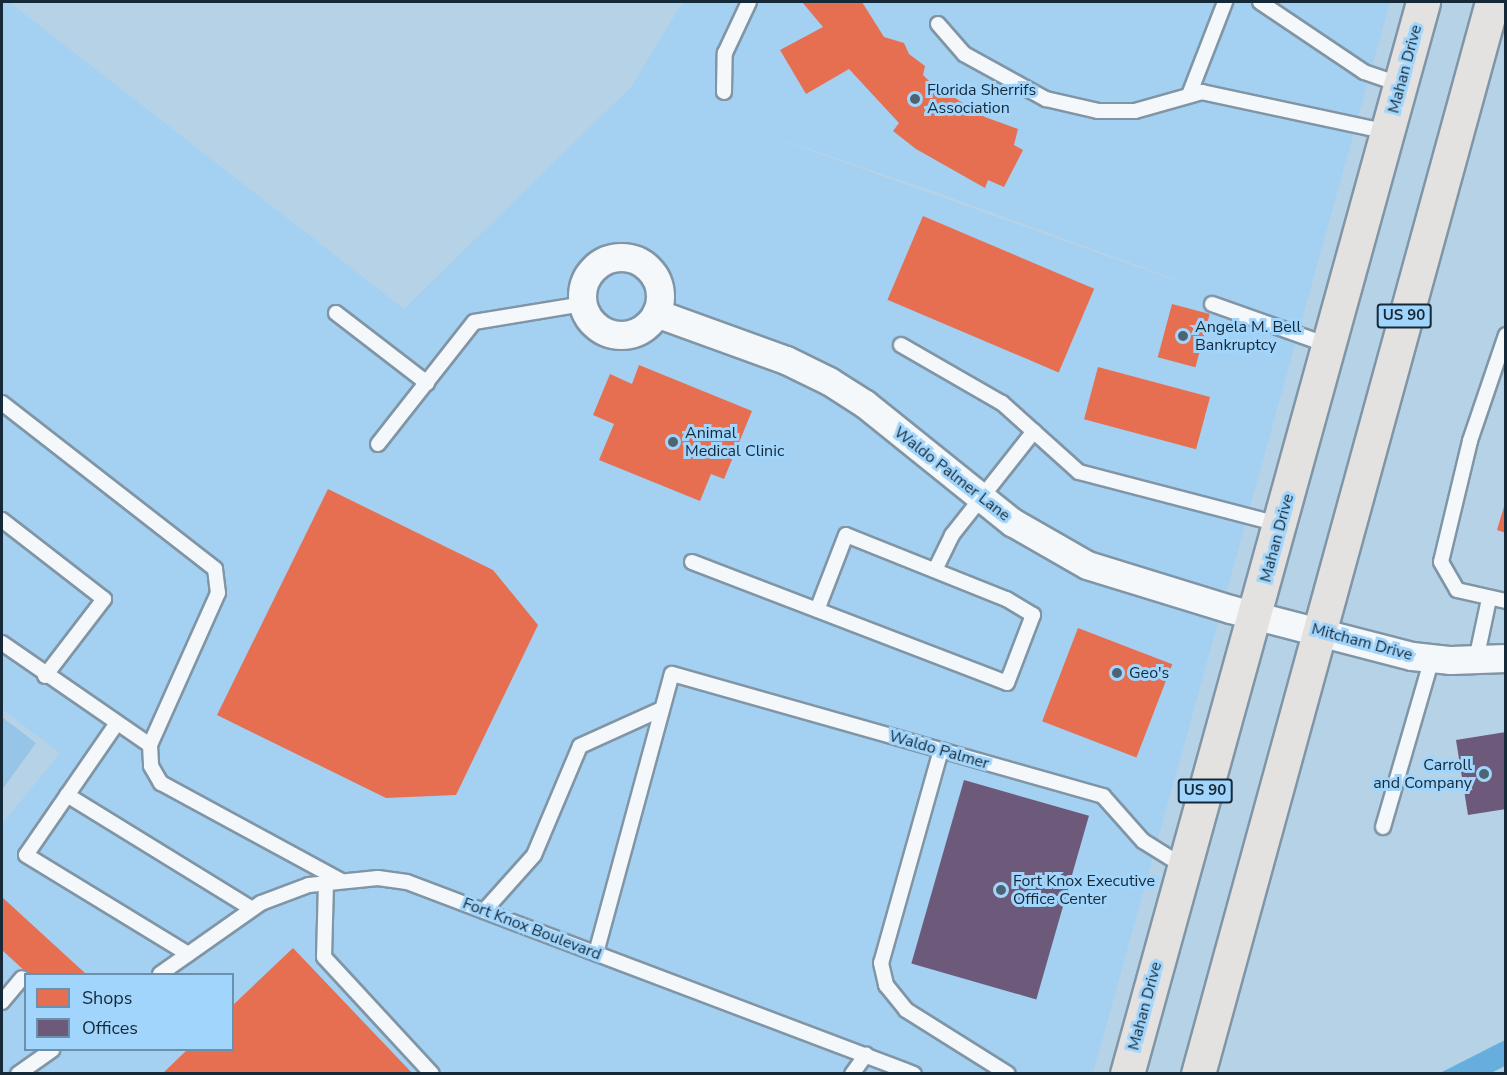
<!DOCTYPE html>
<style>
body{margin:0}
#map{position:relative;width:1507px;height:1075px;overflow:hidden;background:#b6d2e7;font-family:"Nunito Sans",sans-serif}
div>[style]{position:absolute}
.built>*{inset:0;background:#a4d0f1}
.green>*{inset:0;background:#97c5e8}
.water>*{inset:0;background:#66aede}
.shops>*{inset:0;background:#e76f51;transform-origin:0 0}
.offices>*{inset:0;background:#6d597a;transform-origin:0 0}
.roads{filter:drop-shadow(2px 0 #8095a5) drop-shadow(-2px 0 #8095a5) drop-shadow(0 2px #8095a5) drop-shadow(0 -2px #8095a5)}
.service>*{height:14px;margin:-7px;padding:0 7px;transform-origin:7px;border-radius:7px;background:#f4f8fb}
.minor>*{height:27px;margin:-13.5px;padding:0 13.5px;transform-origin:13.5px;border-radius:13.5px;background:#f4f8fb}
.minor>.ring{margin:-13.5px;padding:0;box-sizing:content-box;background:none;border:27px solid #f4f8fb;border-radius:50%}
.primary>*{height:33px;margin:-16.5px;padding:0 16.5px;transform-origin:16.5px;border-radius:16.5px;background:#e3e2e1}
.dots>*{width:16px;height:16px;translate:-50% -50%;box-sizing:border-box;border:3px solid #a2d5fb;border-radius:50%}
span{translate:-50% -50%;white-space:nowrap;text-align:center;line-height:1.15;-webkit-text-stroke:6px #a2d5fb;paint-order:stroke}
.shield-label span{padding:2px 4px;background:#a2d5fb;border:2px solid;border-radius:4px;-webkit-text-stroke-width:0}
.shield-label{font-size:15px;color:#152938;font-weight:700}
.street-label{font-size:16px;color:#152938}
.poi-label{font-size:16px;color:#152938}
.left{translate:0 -50%;text-align:left}
.right{translate:-100% -50%;text-align:right}
.frame{position:absolute;inset:0;border:3px solid #152938;pointer-events:none}
.legend{position:absolute;left:24px;top:973px;width:210px;height:78px;box-sizing:border-box;background:#a2d5fb;border:2px solid #6a90ad;margin:0;padding:8px 10px;list-style:none;font-size:18px;color:#152938}
.legend li{display:flex;align-items:center;gap:12px;height:30px}
.legend b{width:30px;border:2px solid #6a90ad}
</style>
<div id="map">
<div class="built">
<i style="clip-path:polygon(evenodd,2px 2px,9px 2px,404px 309px,631px 87px,683px 2px,1390px 2px,1093px 1073px,2px 1074px,2px 824px,60px 753px,2px 709px,2px 2px,742px 126px,944px 195px,1175px 279px,1174px 280px,742px 126px,2px 2px,26px 974px,232px 974px,232px 1050px,26px 1050px,26px 974px)"></i>
</div>
<div class="green">
<i style="clip-path:polygon(2px 717px,36px 743px,2px 790px)"></i>
</div>
<div class="water">
<i style="clip-path:polygon(1505px 1040px,1505px 1066px,1491px 1073px,1440px 1073px)"></i>
</div>
<div class="shops">
<i style="clip-path:polygon(802px 2px,862px 2px,884px 37px,904px 43px,909px 54px,925px 66px,923px 75px,930px 82px,985px 117px,1018px 129px,1014px 145px,1023px 150px,1004px 187px,988px 180px,985px 188px,916px 149px,893px 131px,899px 123px,849px 69px,806px 94px,780px 50px,823px 27px)"></i>
<i style="left:923px;top:216px;width:186px;height:91px;rotate:23deg"></i>
<i style="left:1172px;top:304px;width:39px;height:55px;rotate:15deg"></i>
<i style="clip-path:polygon(639px 365px,752px 411px,724px 479px,711px 474px,700px 501px,599px 460px,614px 424px,593px 415px,610px 374px,632px 384px)"></i>
<i style="left:1098px;top:367px;width:116px;height:54px;rotate:15deg"></i>
<i style="clip-path:polygon(328px 489px,493px 570px,538px 625px,456px 795px,386px 798px,217px 715px)"></i>
<i style="clip-path:polygon(1506px 500px,1506px 533px,1497px 530px)"></i>
<i style="left:1078px;top:628px;width:101px;height:100px;rotate:21deg"></i>
<i style="clip-path:polygon(2px 897px,86px 974px,28px 974px,2px 950px)"></i>
<i style="clip-path:polygon(293px 948px,413px 1074px,162px 1074px,187px 1050px,232px 1050px,232px 1006px)"></i>
</div>
<div class="offices">
<i style="clip-path:polygon(1506px 732px,1506px 809px,1468px 815px,1456px 740px)"></i>
<i style="left:964px;top:780px;width:130px;height:191px;rotate:16deg"></i>
</div>
<div class="roads">
<div class="service">
<i style="left:1260px;top:2px;width:125px;rotate:33.9deg"></i>
<i style="left:1364px;top:72px;width:39px;rotate:19deg"></i>
<i style="left:938px;top:24px;width:40px;rotate:49deg"></i>
<i style="left:964px;top:54px;width:94px;rotate:28.8deg"></i>
<i style="left:1046px;top:99px;width:53px;rotate:13deg"></i>
<i style="left:1098px;top:111px;width:37px"></i>
<i style="left:1135px;top:111px;width:70px;rotate:-15.8deg"></i>
<i style="left:1202px;top:92px;width:190px;rotate:12.1deg"></i>
<i style="left:724px;top:92px;width:39px;rotate:-89deg"></i>
<i style="left:725px;top:53px;width:56px;rotate:-64.8deg"></i>
<i style="left:1189px;top:95px;width:100px;rotate:-68.8deg"></i>
<i style="left:1212px;top:304px;width:123px;rotate:19.5deg"></i>
<i style="left:336px;top:313px;width:115px;rotate:37.6deg"></i>
<i style="left:1506px;top:335px;width:112px;rotate:108.8deg"></i>
<i style="left:1470px;top:441px;width:124px;rotate:103.5deg"></i>
<i style="left:1441px;top:562px;width:32px;rotate:60deg"></i>
<i style="left:1457px;top:590px;width:50px;rotate:12.7deg"></i>
<i style="left:901px;top:345px;width:116px;rotate:29.9deg"></i>
<i style="left:1002px;top:403px;width:103px;rotate:41.9deg"></i>
<i style="left:1079px;top:472px;width:207px;rotate:14.6deg"></i>
<i style="left:2px;top:403px;width:270px;rotate:37.9deg"></i>
<i style="left:215px;top:569px;width:24px;rotate:83deg"></i>
<i style="left:218px;top:593px;width:167px;rotate:114.1deg"></i>
<i style="left:150px;top:745px;width:21px;rotate:87deg"></i>
<i style="left:151px;top:766px;width:20px;rotate:60deg"></i>
<i style="left:161px;top:783px;width:204px;rotate:28.5deg"></i>
<i style="left:378px;top:444px;width:155px;rotate:-51.8deg"></i>
<i style="left:474px;top:322px;width:110px;rotate:-9.4deg"></i>
<i style="left:2px;top:520px;width:129px;rotate:37.8deg"></i>
<i style="left:104px;top:599px;width:97px;rotate:127.5deg"></i>
<i style="left:692px;top:562px;width:337px;rotate:21deg"></i>
<i style="left:1007px;top:683px;width:73px;rotate:-69.1deg"></i>
<i style="left:1033px;top:615px;width:31px;rotate:-149deg"></i>
<i style="left:1006px;top:599px;width:172px;rotate:-158.2deg"></i>
<i style="left:846px;top:535px;width:80px;rotate:111.1deg"></i>
<i style="left:935px;top:570px;width:39px;rotate:-64deg"></i>
<i style="left:952px;top:535px;width:132px;rotate:-51.7deg"></i>
<i style="left:2px;top:643px;width:180px;rotate:34.6deg"></i>
<i style="left:1476px;top:660px;width:62px;rotate:-78deg"></i>
<i style="left:117px;top:723px;width:160px;rotate:124.6deg"></i>
<i style="left:26px;top:855px;width:190px;rotate:31.4deg"></i>
<i style="left:941px;top:750px;width:221px;rotate:105.7deg"></i>
<i style="left:881px;top:963px;width:23px;rotate:77deg"></i>
<i style="left:886px;top:985px;width:32px;rotate:51deg"></i>
<i style="left:906px;top:1010px;width:120px;rotate:32.1deg"></i>
<i style="left:67px;top:795px;width:217px;rotate:31.6deg"></i>
<i style="left:1383px;top:827px;width:176px;rotate:-73.8deg"></i>
<i style="left:326px;top:882px;width:75px;rotate:91.5deg"></i>
<i style="left:324px;top:957px;width:159px;rotate:47.3deg"></i>
<i style="left:484px;top:911px;width:75px;rotate:-48.2deg"></i>
<i style="left:534px;top:855px;width:118px;rotate:-67.1deg"></i>
<i style="left:580px;top:746px;width:90px;rotate:-24.3deg"></i>
<i style="left:596px;top:953px;width:289px;rotate:-74.8deg"></i>
<i style="left:672px;top:674px;width:448px;rotate:15.8deg"></i>
<i style="left:1103px;top:796px;width:60px;rotate:48.4deg"></i>
<i style="left:1143px;top:841px;width:47px;rotate:32deg"></i>
<i style="left:160px;top:974px;width:123px;rotate:-35.1deg"></i>
<i style="left:261px;top:903px;width:51px;rotate:-20.6deg"></i>
<i style="left:309px;top:885px;width:69px;rotate:-5.8deg"></i>
<i style="left:378px;top:878px;width:29px;rotate:8deg"></i>
<i style="left:407px;top:882px;width:542px;rotate:20.74deg"></i>
<i style="left:2px;top:1002px;width:31px;rotate:-50deg"></i>
<i style="left:18px;top:1074px;width:42px;rotate:-35.2deg"></i>
<i style="left:852px;top:1074px;width:24px;rotate:-54deg"></i>
</div>
<div class="minor">
<i class="ring" style="left:582px;top:257px;width:51px;height:51px"></i>
<i style="left:656px;top:313px;width:138px;rotate:19.9deg"></i>
<i style="left:786px;top:360px;width:48px;rotate:26deg"></i>
<i style="left:829px;top:381px;width:43px;rotate:32.6deg"></i>
<i style="left:865px;top:404px;width:189px;rotate:38.8deg"></i>
<i style="left:1012px;top:522px;width:86px;rotate:29.8deg"></i>
<i style="left:1087px;top:565px;width:150px;rotate:17.1deg"></i>
<i style="left:1230px;top:609px;width:188px;rotate:14.5deg"></i>
<i style="left:1412px;top:656px;width:39px;rotate:6deg"></i>
<i style="left:1451px;top:660px;width:55px;rotate:-2.1deg"></i>
</div>
<div class="primary">
<i style="left:1127px;top:1074px;width:1112px;rotate:-74.56deg"></i>
<i style="left:1198px;top:1074px;width:1112px;rotate:-74.66deg"></i>
</div>
</div>
<div class="dots">
<i style="left:915px;top:99px;background:#4d6475"></i>
<i style="left:1183px;top:336px;background:#4d6475"></i>
<i style="left:673px;top:442px;background:#4d6475"></i>
<i style="left:1117px;top:673px;background:#4d6475"></i>
<i style="left:1484px;top:774px;background:#4d6475"></i>
<i style="left:1001px;top:890px;background:#4d6475"></i>
</div>
<div class="shield-label">
<span style="left:1404px;top:316px">US 90</span>
<span style="left:1205px;top:791px">US 90</span>
</div>
<div class="street-label">
<span style="left:1405px;top:69px;rotate:-75deg">Mahan Drive</span>
<span style="left:952px;top:474px;rotate:38deg">Waldo Palmer Lane</span>
<span style="left:1277px;top:538px;rotate:-75deg">Mahan Drive</span>
<span style="left:1362px;top:642px;rotate:15deg">Mitcham Drive</span>
<span style="left:939px;top:750px;rotate:16deg">Waldo Palmer</span>
<span style="left:532px;top:929px;rotate:21deg">Fort Knox Boulevard</span>
<span style="left:1145px;top:1006px;rotate:-75deg">Mahan Drive</span>
</div>
<div class="poi-label">
<span class="left" style="left:927px;top:99px">Florida Sherrifs<br>Association</span>
<span class="left" style="left:1195px;top:336px">Angela M. Bell<br>Bankruptcy</span>
<span class="left" style="left:685px;top:442px">Animal<br>Medical Clinic</span>
<span class="left" style="left:1129px;top:673px">Geo's</span>
<span class="right" style="left:1472px;top:774px">Carroll<br>and Company</span>
<span class="left" style="left:1013px;top:890px">Fort Knox Executive<br>Office Center</span>
</div>
<div class="frame"></div>
<ul class="legend">
<li><b style="height:16px;background:#e76f51"></b>Shops</li>
<li><b style="height:16px;background:#6d597a"></b>Offices</li>
</ul>
</div>
